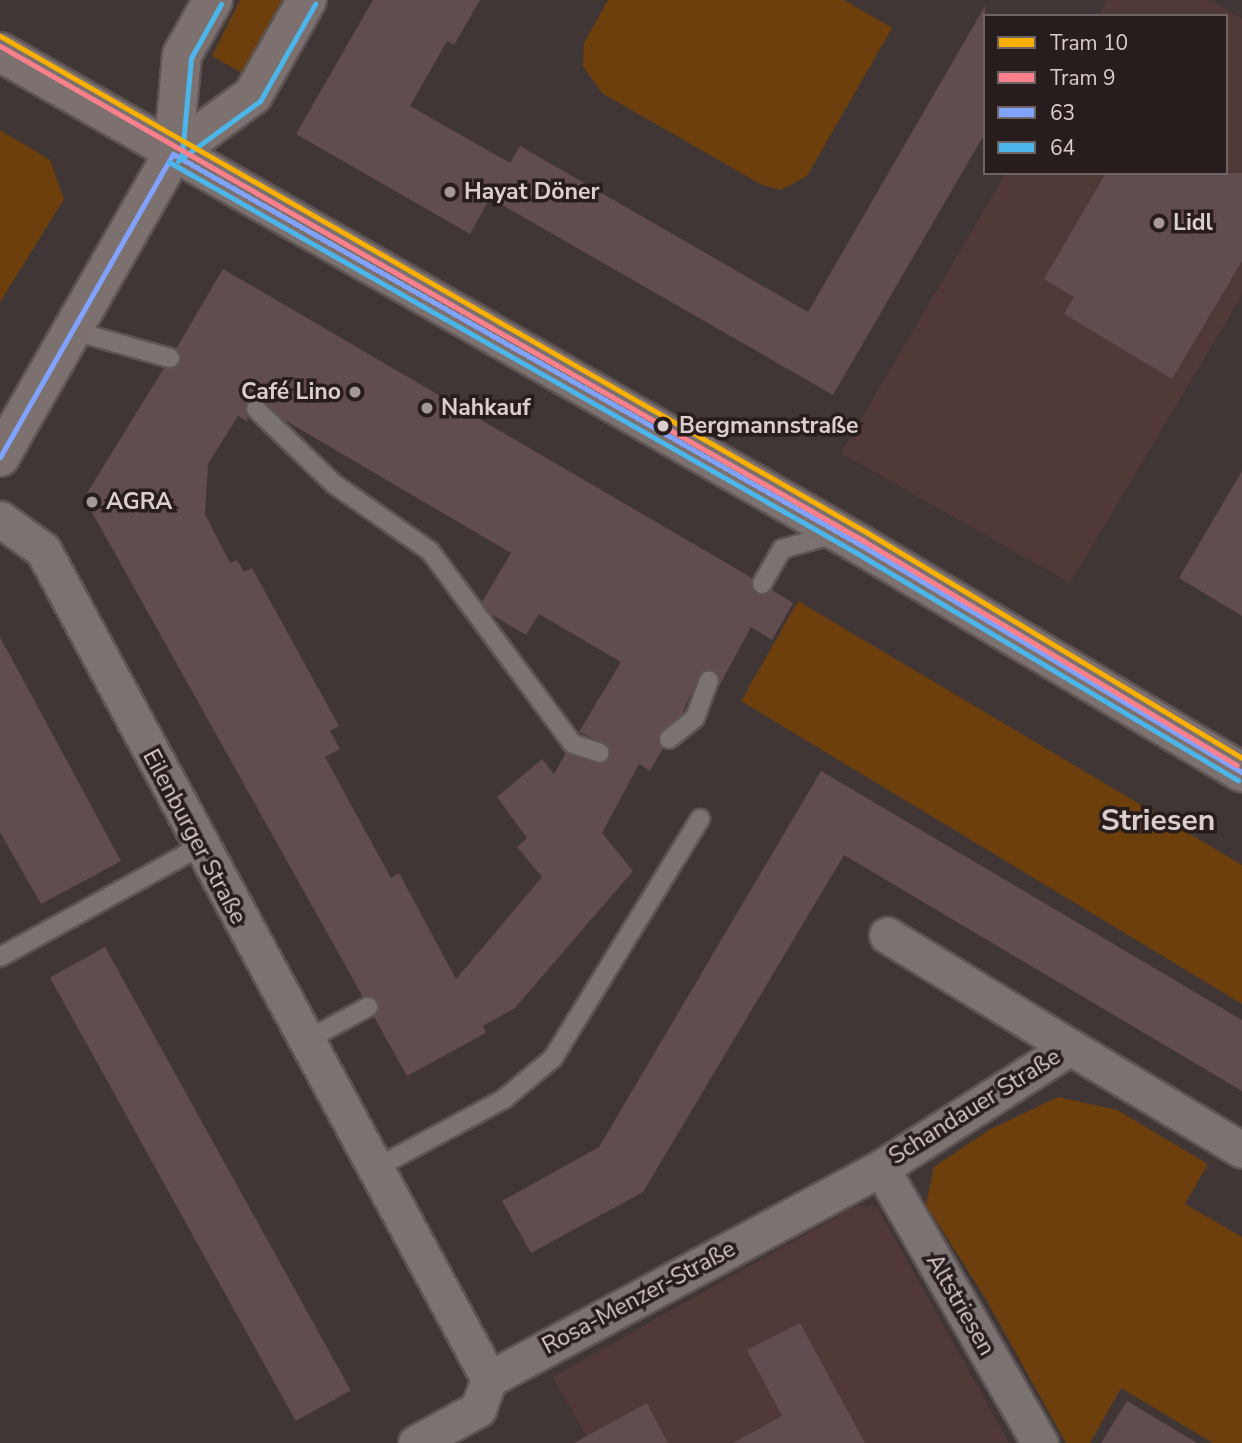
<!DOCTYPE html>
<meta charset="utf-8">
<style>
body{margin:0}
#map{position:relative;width:1242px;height:1443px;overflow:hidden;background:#413636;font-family:"Nunito Sans",sans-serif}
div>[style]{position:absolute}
.built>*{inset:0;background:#513937}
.green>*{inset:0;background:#6d3f0d}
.building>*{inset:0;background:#614c50;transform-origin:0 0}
.roads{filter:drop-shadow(2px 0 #5e5454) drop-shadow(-2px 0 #5e5454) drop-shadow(0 2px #5e5454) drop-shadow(0 -2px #5e5454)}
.lane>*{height:18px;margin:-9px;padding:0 9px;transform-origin:9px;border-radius:9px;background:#7b7272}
.street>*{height:35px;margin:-17.5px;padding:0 17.5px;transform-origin:17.5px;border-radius:17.5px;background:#7b7272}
.secondary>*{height:38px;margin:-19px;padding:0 19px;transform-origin:19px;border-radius:19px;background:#7c716e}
.bus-1>*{height:5px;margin:-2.5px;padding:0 2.5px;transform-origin:2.5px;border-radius:2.5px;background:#80a3ff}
.bus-2>*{height:5px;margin:-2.5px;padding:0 2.5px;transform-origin:2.5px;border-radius:2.5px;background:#4cb6ea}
.tram-1>*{height:5px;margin:-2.5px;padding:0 2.5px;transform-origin:2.5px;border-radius:2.5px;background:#f9b000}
.tram-2>*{height:5px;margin:-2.5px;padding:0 2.5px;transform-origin:2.5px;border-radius:2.5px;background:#ff808d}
.dots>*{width:19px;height:19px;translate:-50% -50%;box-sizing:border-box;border:4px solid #261d1c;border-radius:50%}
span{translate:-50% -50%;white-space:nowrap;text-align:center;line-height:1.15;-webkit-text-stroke:7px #261d1c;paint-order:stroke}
.poi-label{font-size:23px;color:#dbcecd;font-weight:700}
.left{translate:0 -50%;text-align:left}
.right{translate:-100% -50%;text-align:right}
.stop-label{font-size:23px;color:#dbcecd;font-weight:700}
.street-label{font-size:23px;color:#dbcecd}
.district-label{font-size:30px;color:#dbcecd;font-weight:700}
.legend{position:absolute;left:983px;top:14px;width:245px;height:161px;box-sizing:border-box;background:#261d1c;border:2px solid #6e6463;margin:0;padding:9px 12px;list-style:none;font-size:21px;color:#dbcecd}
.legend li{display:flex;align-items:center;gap:14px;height:35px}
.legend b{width:35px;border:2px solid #6e6463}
</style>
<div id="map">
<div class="built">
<i style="clip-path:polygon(1107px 0,1211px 0,1242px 19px,1242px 295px,1070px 583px,841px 453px,1006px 173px,1226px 173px,1226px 16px,1098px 16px)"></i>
<i style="clip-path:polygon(856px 1206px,877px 1207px,1009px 1443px,590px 1443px,553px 1377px)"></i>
</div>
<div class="green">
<i style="clip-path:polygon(240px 0,291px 0,244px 74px,212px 56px)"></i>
<i style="clip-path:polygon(608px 0,844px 0,892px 28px,807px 176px,781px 190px,762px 185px,602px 93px,583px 66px,584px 43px)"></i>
<i style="clip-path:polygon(0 130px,50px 160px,64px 199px,0 302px)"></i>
<i style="clip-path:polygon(798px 601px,1242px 865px,1242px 1004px,741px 701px)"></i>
<i style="clip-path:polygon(1058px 1097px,1117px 1110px,1208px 1164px,1185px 1204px,1242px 1237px,1242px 1443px,1213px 1443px,1121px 1388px,1090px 1443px,1066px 1443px,986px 1299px,926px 1205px,934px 1167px,989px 1130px)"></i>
</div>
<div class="building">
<i style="clip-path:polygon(373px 0,480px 0,454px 45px,447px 41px,410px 106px,510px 163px,520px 146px,808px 312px,985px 6px,985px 133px,833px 395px,490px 198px,470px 234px,296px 134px)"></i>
<i style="clip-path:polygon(1106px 173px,1242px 173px,1242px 261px,1172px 379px,1064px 314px,1074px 297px,1044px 279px)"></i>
<i style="clip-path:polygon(evenodd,223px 269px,752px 578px,756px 593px,772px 590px,793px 603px,772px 640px,751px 627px,719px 686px,717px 672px,701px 672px,682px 714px,659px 734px,663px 748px,650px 771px,639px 764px,602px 833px,633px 871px,515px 1008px,483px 1026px,486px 1033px,407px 1076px,374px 1017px,378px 1001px,363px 997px,84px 498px,164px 368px,178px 366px,181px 356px,176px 349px,223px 269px,252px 398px,263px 400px,281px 418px,511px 553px,482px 602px,491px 614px,526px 635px,539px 614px,621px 662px,579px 732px,608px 745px,608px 761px,597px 764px,566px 753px,554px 774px,542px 759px,497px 797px,527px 838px,517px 847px,542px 877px,456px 979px,399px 873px,391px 878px,325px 757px,340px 749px,330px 731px,339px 726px,252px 568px,244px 572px,237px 560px,230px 563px,205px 514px,208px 464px,238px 416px,248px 422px,245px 407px,252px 398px)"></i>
<i style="clip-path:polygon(1242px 471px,1242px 616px,1179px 578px)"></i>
<i style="clip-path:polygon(0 637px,121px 861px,41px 904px,0 832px)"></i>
<i style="clip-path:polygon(821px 771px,1242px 1020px,1242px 1091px,844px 855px,643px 1192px,531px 1253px,502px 1201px,599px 1147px)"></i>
<i style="left:105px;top:947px;width:507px;height:63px;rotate:61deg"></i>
<i style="clip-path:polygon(800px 1323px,865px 1443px,733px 1443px,782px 1416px,747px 1350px)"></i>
<i style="clip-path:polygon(1127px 1401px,1197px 1443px,1101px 1443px)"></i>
<i style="clip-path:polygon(647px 1403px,668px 1443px,574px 1443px)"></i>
</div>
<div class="roads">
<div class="lane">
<i style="left:74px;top:331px;width:100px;rotate:15.7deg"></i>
<i style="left:256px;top:409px;width:108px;rotate:43.9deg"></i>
<i style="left:334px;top:484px;width:117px;rotate:34.9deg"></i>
<i style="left:430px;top:551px;width:240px;rotate:53.5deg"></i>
<i style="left:573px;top:744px;width:28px;rotate:18deg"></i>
<i style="left:762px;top:584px;width:40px;rotate:-60.3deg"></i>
<i style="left:782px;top:549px;width:54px;rotate:-16.1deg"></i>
<i style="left:669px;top:739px;width:33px;rotate:-39deg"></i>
<i style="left:695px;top:718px;width:40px;rotate:-69.8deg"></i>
<i style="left:0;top:957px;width:227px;rotate:-28.9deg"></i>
<i style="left:305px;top:1041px;width:72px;rotate:-28.4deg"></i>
<i style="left:374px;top:1169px;width:148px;rotate:-28.3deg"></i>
<i style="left:504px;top:1099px;width:64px;rotate:-39.9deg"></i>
<i style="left:553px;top:1058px;width:281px;rotate:-58.4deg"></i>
</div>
<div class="street">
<i style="left:0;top:519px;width:53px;rotate:35.8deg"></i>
<i style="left:43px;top:550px;width:941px;rotate:61.72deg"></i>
<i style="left:887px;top:935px;width:215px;rotate:31.5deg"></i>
<i style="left:881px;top:1168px;width:318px;rotate:60deg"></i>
<i style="left:416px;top:1443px;width:71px;rotate:-28.7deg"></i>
<i style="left:478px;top:1409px;width:32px;rotate:-70deg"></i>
<i style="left:489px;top:1379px;width:445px;rotate:-28.3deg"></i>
<i style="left:881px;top:1168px;width:224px;rotate:-32.6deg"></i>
<i style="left:1070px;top:1047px;width:200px;rotate:30.9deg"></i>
</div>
<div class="secondary">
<i style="left:0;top:52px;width:990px;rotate:29.8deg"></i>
<i style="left:859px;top:544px;width:446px;rotate:30.8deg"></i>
<i style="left:173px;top:154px;width:99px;rotate:-36.4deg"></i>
<i style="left:253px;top:95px;width:109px;rotate:-60.4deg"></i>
<i style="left:0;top:457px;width:349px;rotate:-60.3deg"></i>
<i style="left:173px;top:154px;width:99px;rotate:-84.8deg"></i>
<i style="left:182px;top:55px;width:63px;rotate:-60.6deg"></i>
</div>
</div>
<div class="bus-1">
<i style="left:173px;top:154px;width:789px;rotate:29.62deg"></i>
<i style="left:859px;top:544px;width:446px;rotate:30.8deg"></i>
<i style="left:0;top:457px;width:349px;rotate:-60.3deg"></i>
</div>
<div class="bus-2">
<i style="left:182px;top:155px;width:97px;rotate:-84.7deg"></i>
<i style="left:191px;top:58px;width:62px;rotate:-60.9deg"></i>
<i style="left:178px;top:161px;width:102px;rotate:-36.2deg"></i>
<i style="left:260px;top:101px;width:112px;rotate:-60.4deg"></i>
<i style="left:169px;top:162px;width:789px;rotate:29.62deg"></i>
<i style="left:855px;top:552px;width:446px;rotate:30.8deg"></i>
</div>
<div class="tram-1">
<i style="left:0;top:36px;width:998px;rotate:29.8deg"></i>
<i style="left:866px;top:532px;width:439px;rotate:31deg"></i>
</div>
<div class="tram-2">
<i style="left:0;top:46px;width:994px;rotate:29.82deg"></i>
<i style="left:862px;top:540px;width:437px;rotate:31deg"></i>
</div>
<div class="dots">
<i style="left:450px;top:192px;background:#a59998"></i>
<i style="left:1159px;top:223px;background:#a59998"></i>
<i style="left:355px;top:392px;background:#a59998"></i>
<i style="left:427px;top:408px;background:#a59998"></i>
<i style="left:663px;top:426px;background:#dbcecd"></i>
<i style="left:92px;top:502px;background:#a59998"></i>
</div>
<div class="poi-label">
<span class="left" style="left:464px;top:192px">Hayat Döner</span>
<span class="left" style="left:1173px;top:223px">Lidl</span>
<span class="right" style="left:341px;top:392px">Café Lino</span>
<span class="left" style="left:441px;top:408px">Nahkauf</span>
<span class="left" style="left:106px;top:502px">AGRA</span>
</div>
<div class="stop-label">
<span class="left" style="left:679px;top:426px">Bergmannstraße</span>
</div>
<div class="street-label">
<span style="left:194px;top:837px;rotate:62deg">Eilenburger Straße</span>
<span style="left:975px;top:1107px;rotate:-32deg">Schandauer Straße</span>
<span style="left:639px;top:1298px;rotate:-28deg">Rosa-Menzer-Straße</span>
<span style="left:960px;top:1305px;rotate:60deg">Altstriesen</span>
</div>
<div class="district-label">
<span style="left:1158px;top:821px">Striesen</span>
</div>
<ul class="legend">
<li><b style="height:9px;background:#f9b000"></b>Tram 10</li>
<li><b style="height:9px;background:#ff808d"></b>Tram 9</li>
<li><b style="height:9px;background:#80a3ff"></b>63</li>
<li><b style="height:9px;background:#4cb6ea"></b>64</li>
</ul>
</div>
